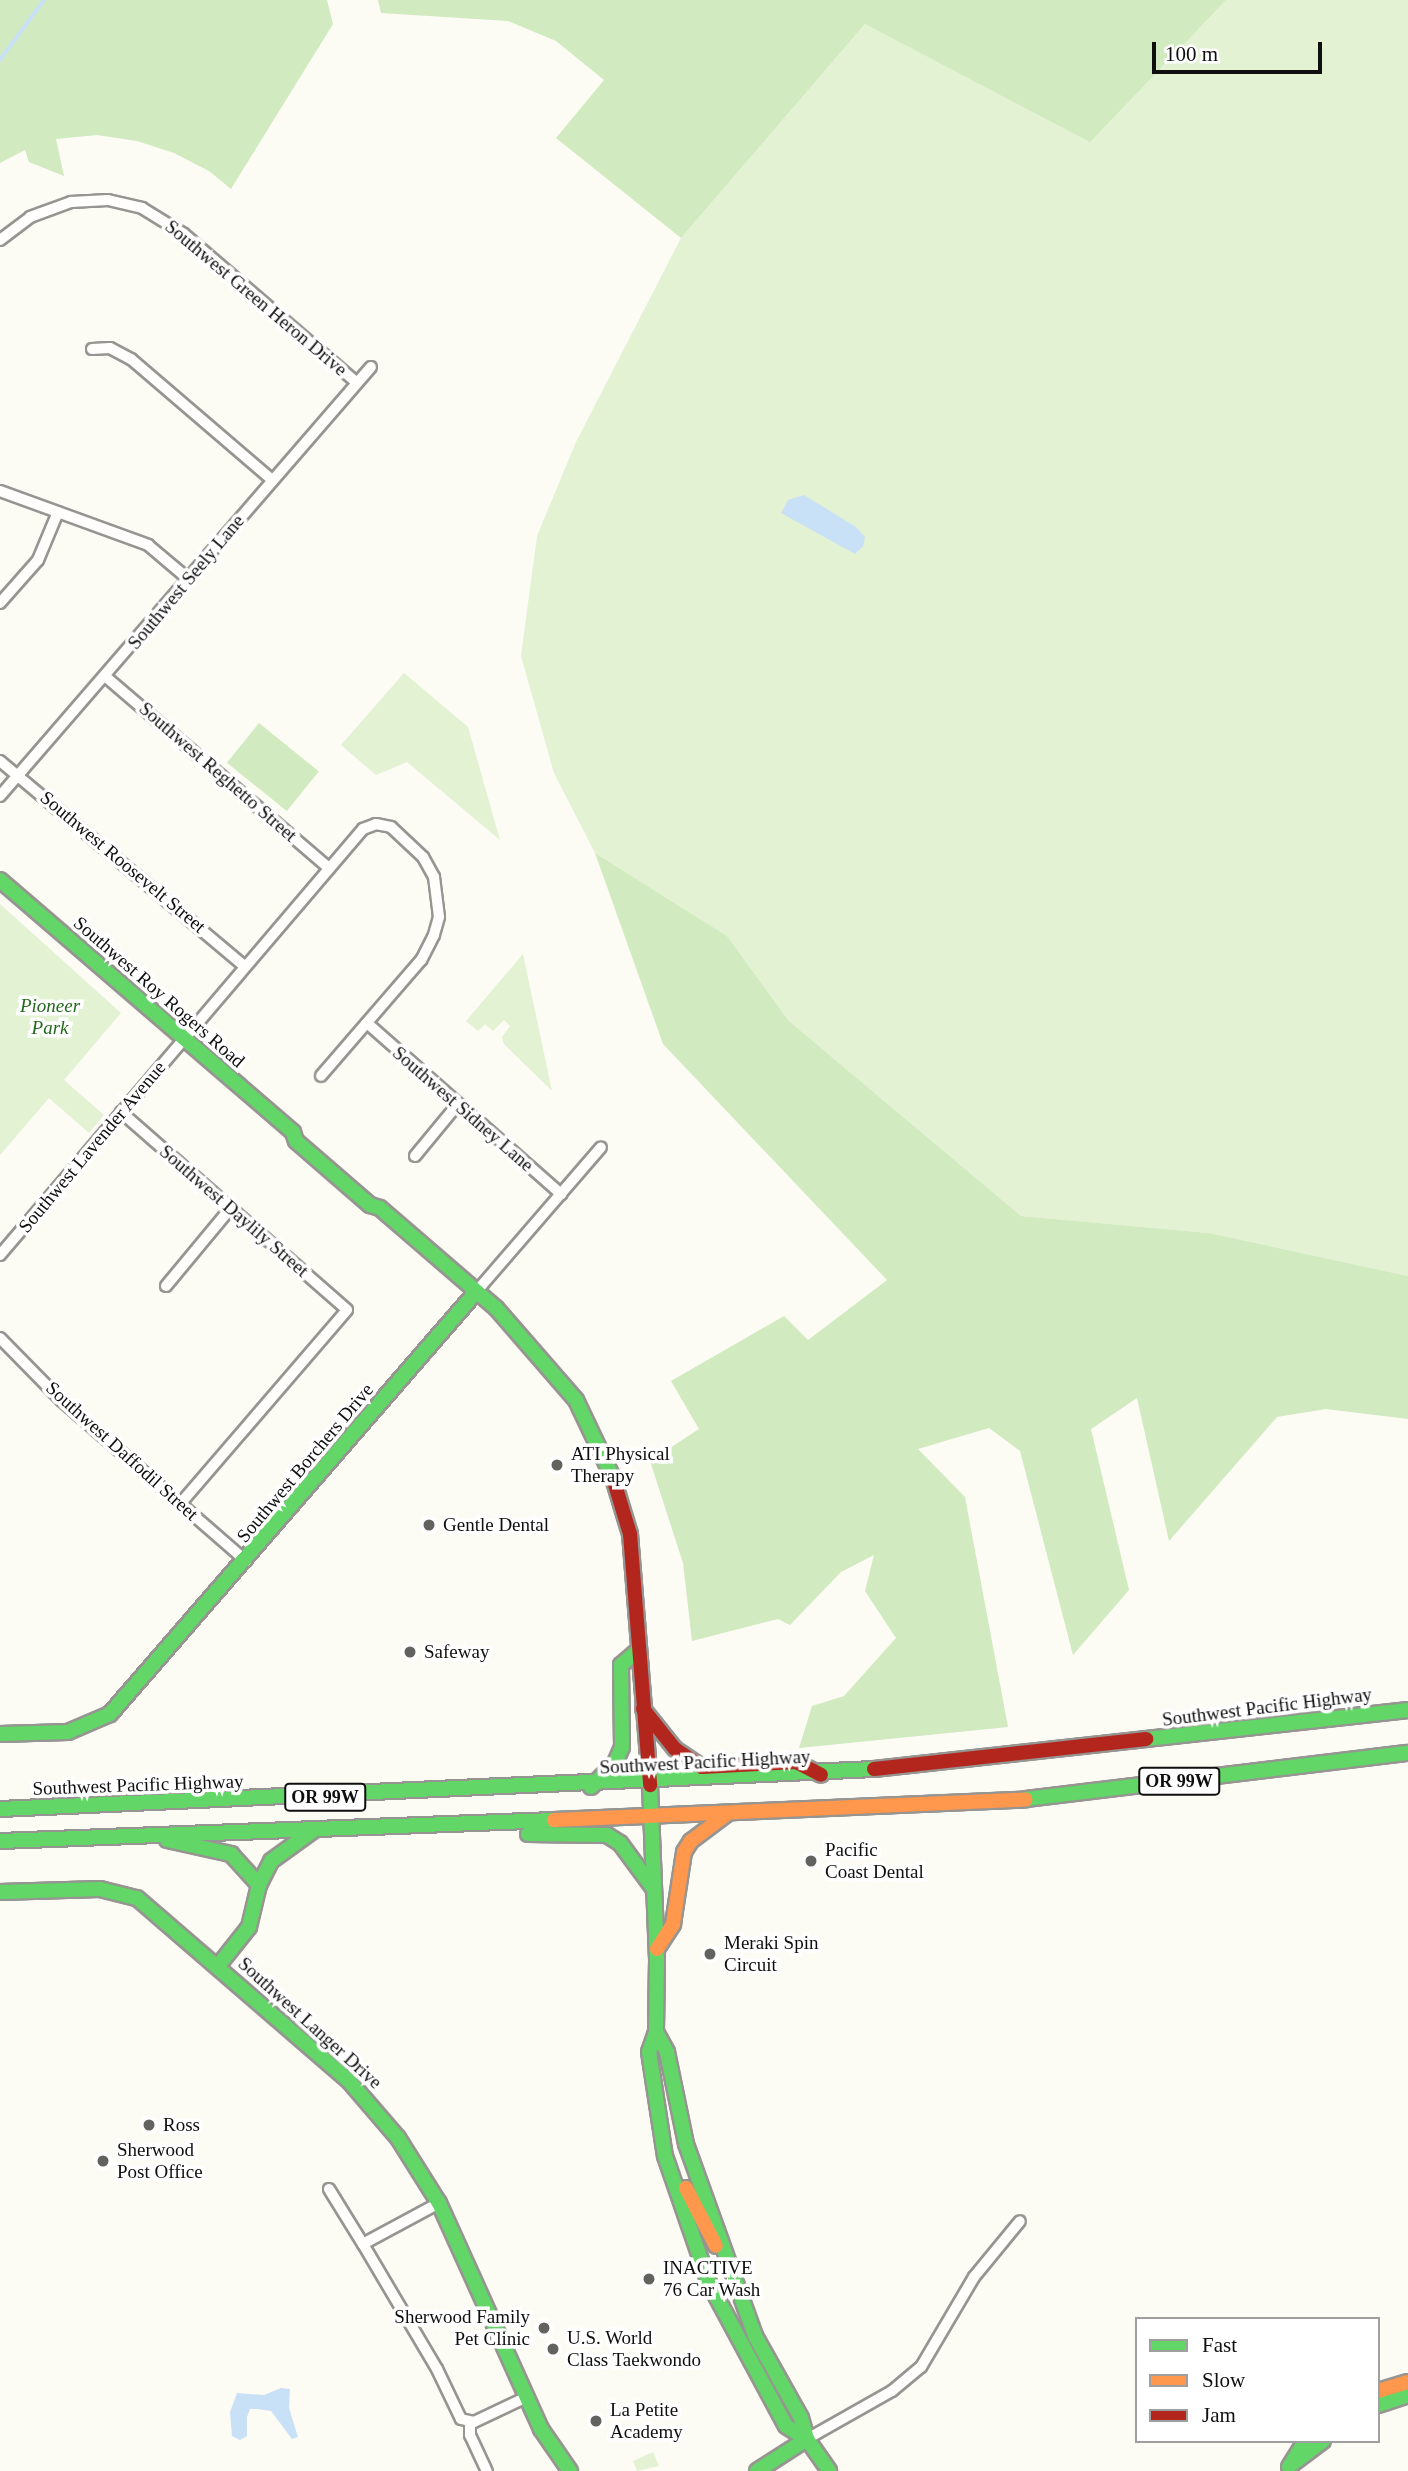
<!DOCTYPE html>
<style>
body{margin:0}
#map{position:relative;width:1408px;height:2471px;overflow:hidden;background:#fcfbf4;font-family:"Times New Roman",serif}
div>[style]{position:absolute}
.green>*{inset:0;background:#e2f2d3}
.forest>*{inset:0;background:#d1eac0;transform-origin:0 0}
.water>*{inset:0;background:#c9e1f7}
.stream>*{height:3.5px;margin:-1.75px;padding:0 1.75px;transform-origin:1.75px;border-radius:1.75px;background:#c9e1f7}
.roads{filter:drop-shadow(2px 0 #969592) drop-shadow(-2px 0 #969592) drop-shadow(0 2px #969592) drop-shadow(0 -2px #969592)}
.street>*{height:10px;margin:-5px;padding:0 5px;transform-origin:5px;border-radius:5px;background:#fffefd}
.fast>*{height:14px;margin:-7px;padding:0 7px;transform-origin:7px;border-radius:7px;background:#63d668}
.slow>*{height:14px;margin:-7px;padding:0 7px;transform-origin:7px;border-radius:7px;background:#ff974d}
.jam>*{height:14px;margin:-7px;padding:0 7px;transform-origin:7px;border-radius:7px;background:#b3261e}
.dots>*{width:19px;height:19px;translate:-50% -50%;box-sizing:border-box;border:4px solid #fff;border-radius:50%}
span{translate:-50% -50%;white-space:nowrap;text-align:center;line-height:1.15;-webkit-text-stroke:7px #fff;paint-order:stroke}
.shield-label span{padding:2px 5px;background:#fff;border:2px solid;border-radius:5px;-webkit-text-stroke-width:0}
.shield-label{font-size:18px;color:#0f0f0f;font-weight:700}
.street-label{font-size:19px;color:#0f0f0f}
.park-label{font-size:19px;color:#23691c;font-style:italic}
.poi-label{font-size:19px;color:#0f0f0f}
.left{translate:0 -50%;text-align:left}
.right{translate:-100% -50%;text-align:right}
.legend{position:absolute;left:1135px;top:2317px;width:245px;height:126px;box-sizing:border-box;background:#fff;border:2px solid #9f9f9f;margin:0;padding:9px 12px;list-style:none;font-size:21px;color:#0f0f0f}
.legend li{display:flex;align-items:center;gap:14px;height:35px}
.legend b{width:35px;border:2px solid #9f9f9f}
.scale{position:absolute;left:1152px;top:42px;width:170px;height:32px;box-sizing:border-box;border:4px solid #0f0f0f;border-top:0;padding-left:9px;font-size:21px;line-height:24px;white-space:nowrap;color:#0f0f0f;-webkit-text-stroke:5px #fff;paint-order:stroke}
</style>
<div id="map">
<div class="green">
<i style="clip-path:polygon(1226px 0,1408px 0,1408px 1276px,1209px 1233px,1021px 1216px,789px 1021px,727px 936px,595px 853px,554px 773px,521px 656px,537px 536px,576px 442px,681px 238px,865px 24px,1090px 141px)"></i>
<i style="clip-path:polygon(404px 673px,468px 727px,500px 840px,407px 762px,376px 775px,341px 745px)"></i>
<i style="clip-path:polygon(0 904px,121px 1013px,64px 1080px,104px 1115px,89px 1133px,49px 1098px,0 1155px)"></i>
<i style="clip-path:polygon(523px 954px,552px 1091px,504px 1044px,502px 1037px,510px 1026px,504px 1020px,493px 1031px,485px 1024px,478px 1031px,466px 1021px)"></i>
<i style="clip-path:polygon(653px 2452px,659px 2466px,637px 2471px,633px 2461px)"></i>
</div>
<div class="forest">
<i style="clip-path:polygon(0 0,327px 0,333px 24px,231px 189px,209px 171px,174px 153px,137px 141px,97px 135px,56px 139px,64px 176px,29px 162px,25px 150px,0 163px)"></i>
<i style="clip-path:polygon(378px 0,1226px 0,1090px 142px,865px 24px,681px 238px,556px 138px,604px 80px,556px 41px,508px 21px,381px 13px)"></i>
<i style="left:259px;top:723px;width:77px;height:51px;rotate:39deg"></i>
<i style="clip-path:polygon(595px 853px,727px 936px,789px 1021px,1021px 1216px,1209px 1233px,1408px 1276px,1408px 1419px,1326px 1409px,1277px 1417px,1169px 1541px,1137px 1398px,1091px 1429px,1129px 1590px,1073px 1655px,1020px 1451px,989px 1428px,918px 1449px,965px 1497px,1008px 1727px,799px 1748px,812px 1706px,844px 1696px,896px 1638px,865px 1591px,874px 1555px,841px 1572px,790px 1625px,778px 1619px,692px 1641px,683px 1563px,650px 1461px,699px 1429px,671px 1381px,784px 1316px,808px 1340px,887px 1280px,663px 1044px)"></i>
</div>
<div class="water">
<i style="clip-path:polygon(804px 495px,856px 527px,865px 537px,863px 546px,855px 554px,781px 513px,788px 500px)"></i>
<i style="clip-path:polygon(281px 2388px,290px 2389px,289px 2408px,298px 2437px,292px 2439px,271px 2411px,257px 2409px,250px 2409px,247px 2417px,247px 2436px,240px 2440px,232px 2436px,230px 2412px,237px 2393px,264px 2395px)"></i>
</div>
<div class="stream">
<i style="left:0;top:60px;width:74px;rotate:-53.7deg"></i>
</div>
<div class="roads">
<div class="street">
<i style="left:0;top:240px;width:38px;rotate:-37deg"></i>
<i style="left:30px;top:217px;width:44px;rotate:-20.1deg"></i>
<i style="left:71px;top:202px;width:37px;rotate:-3deg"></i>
<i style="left:108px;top:200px;width:35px;rotate:13deg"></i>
<i style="left:142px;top:208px;width:49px;rotate:31.8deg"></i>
<i style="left:184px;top:234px;width:228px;rotate:40.7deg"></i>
<i style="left:92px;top:349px;width:18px;rotate:-3deg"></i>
<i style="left:110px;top:348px;width:24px;rotate:28deg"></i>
<i style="left:131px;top:359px;width:186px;rotate:40.6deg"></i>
<i style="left:0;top:491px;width:158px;rotate:20deg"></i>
<i style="left:148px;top:545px;width:51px;rotate:40.2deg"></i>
<i style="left:0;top:603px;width:57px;rotate:-48.5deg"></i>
<i style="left:38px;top:560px;width:52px;rotate:-67.4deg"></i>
<i style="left:106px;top:677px;width:294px;rotate:40.6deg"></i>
<i style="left:0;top:761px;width:319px;rotate:40deg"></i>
<i style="left:0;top:796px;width:567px;rotate:-49.15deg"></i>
<i style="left:367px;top:1023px;width:259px;rotate:41.4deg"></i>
<i style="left:121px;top:1112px;width:300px;rotate:41.2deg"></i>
<i style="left:347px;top:1310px;width:255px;rotate:130.7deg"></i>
<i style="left:415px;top:1156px;width:66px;rotate:-50.5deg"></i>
<i style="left:0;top:1255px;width:560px;rotate:-49.57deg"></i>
<i style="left:363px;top:829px;width:14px;rotate:-21deg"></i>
<i style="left:376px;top:824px;width:15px;rotate:11deg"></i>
<i style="left:391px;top:827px;width:44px;rotate:43.2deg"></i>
<i style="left:423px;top:857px;width:23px;rotate:61deg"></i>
<i style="left:434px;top:877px;width:40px;rotate:82.9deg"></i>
<i style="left:439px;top:917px;width:19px;rotate:106deg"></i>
<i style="left:434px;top:935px;width:28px;rotate:117deg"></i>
<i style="left:421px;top:960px;width:153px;rotate:130.8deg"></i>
<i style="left:166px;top:1286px;width:100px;rotate:-50.3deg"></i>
<i style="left:476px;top:1292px;width:191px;rotate:-49.2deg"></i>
<i style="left:0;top:1338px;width:88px;rotate:45.5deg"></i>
<i style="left:62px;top:1401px;width:244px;rotate:41deg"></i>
<i style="left:329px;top:2189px;width:65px;rotate:58.3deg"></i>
<i style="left:439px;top:2203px;width:86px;rotate:151.7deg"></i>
<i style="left:363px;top:2244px;width:145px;rotate:59.4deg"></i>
<i style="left:437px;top:2369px;width:55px;rotate:64.4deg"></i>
<i style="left:461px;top:2419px;width:13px;rotate:13deg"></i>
<i style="left:474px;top:2422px;width:59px;rotate:-25.3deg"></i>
<i style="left:470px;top:2423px;width:12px;rotate:90deg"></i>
<i style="left:470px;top:2435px;width:40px;rotate:65deg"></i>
<i style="left:807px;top:2439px;width:98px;rotate:-29.5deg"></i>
<i style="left:892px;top:2391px;width:38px;rotate:-40deg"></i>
<i style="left:921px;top:2367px;width:104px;rotate:-59.5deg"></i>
<i style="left:974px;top:2277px;width:72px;rotate:-50.6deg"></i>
</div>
<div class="fast">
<i style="left:0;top:880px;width:386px;rotate:40.7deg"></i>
<i style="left:293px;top:1132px;width:9px;rotate:72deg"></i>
<i style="left:296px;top:1141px;width:98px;rotate:40.9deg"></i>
<i style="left:370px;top:1205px;width:10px;rotate:17deg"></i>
<i style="left:380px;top:1208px;width:153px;rotate:40.8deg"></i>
<i style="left:496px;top:1308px;width:122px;rotate:49deg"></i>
<i style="left:576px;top:1400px;width:86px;rotate:64.6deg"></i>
<i style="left:0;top:1734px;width:68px;rotate:-1.7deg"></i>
<i style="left:68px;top:1732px;width:46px;rotate:-23.2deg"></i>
<i style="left:110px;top:1714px;width:559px;rotate:-49.06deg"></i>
<i style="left:1146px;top:1739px;width:264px;rotate:-6.3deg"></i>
<i style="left:650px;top:1785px;width:175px;rotate:87.7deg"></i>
<i style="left:657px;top:1960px;width:72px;rotate:90.8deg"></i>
<i style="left:656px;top:2032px;width:21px;rotate:109deg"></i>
<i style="left:649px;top:2052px;width:105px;rotate:81.3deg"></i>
<i style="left:665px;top:2156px;width:134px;rotate:70.9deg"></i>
<i style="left:709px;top:2283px;width:162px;rotate:61.7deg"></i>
<i style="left:786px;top:2426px;width:25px;rotate:32deg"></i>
<i style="left:591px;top:1787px;width:34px;rotate:-45deg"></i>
<i style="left:615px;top:1763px;width:17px;rotate:-66deg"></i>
<i style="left:622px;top:1747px;width:82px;rotate:-90.7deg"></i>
<i style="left:621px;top:1665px;width:23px;rotate:-41deg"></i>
<i style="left:1026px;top:1799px;width:385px;rotate:-6.9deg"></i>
<i style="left:0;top:1809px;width:875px;rotate:-2.62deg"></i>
<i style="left:528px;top:1834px;width:79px;rotate:0.7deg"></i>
<i style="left:607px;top:1835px;width:15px;rotate:32deg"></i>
<i style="left:620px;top:1843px;width:56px;rotate:53.7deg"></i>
<i style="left:167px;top:1840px;width:66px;rotate:12.3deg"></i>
<i style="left:231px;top:1854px;width:42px;rotate:47.9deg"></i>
<i style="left:0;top:1841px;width:554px;rotate:-2.17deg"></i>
<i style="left:0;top:1892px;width:100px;rotate:-1.7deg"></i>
<i style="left:100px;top:1889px;width:38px;rotate:14deg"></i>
<i style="left:137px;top:1898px;width:280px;rotate:40.8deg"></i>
<i style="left:349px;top:2081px;width:75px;rotate:49.3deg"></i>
<i style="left:398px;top:2138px;width:77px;rotate:57.8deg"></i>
<i style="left:439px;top:2203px;width:248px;rotate:65.7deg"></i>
<i style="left:541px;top:2429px;width:51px;rotate:55.4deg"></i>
<i style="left:218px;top:1966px;width:50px;rotate:-51.5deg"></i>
<i style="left:249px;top:1927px;width:43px;rotate:-76.6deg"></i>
<i style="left:259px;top:1885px;width:27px;rotate:-63deg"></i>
<i style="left:271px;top:1861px;width:53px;rotate:-35.8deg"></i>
<i style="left:656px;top:2032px;width:23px;rotate:61deg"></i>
<i style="left:667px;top:2052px;width:94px;rotate:78.3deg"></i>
<i style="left:686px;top:2144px;width:204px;rotate:70.2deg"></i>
<i style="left:755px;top:2336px;width:94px;rotate:60.7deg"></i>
<i style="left:801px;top:2418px;width:22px;rotate:74deg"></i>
<i style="left:807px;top:2439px;width:39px;rotate:55deg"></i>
<i style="left:1378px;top:2405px;width:32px;rotate:-18deg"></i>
<i style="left:1291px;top:2465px;width:40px;rotate:-37deg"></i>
<i style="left:1289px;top:2467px;width:31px;rotate:-58deg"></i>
<i style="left:757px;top:2471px;width:59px;rotate:-32.6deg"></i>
</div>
<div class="slow">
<i style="left:554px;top:1820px;width:472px;rotate:-2.5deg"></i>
<i style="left:657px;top:1949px;width:30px;rotate:-57deg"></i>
<i style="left:673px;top:1924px;width:73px;rotate:-81.3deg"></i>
<i style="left:684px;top:1852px;width:13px;rotate:-58deg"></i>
<i style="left:691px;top:1841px;width:45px;rotate:-36.9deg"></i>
<i style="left:686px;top:2188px;width:65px;rotate:62.7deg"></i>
<i style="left:1378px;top:2391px;width:31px;rotate:-17deg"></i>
</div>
<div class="jam">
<i style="left:613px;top:1478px;width:59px;rotate:73.1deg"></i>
<i style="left:630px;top:1534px;width:252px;rotate:85.4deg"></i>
<i style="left:643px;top:1709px;width:51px;rotate:51.3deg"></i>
<i style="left:675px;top:1749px;width:32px;rotate:34deg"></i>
<i style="left:702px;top:1767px;width:94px;rotate:-3deg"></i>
<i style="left:796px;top:1762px;width:28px;rotate:27deg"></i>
<i style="left:874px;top:1769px;width:274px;rotate:-6.3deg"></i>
</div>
</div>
<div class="dots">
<i style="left:557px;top:1465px;background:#62625f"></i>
<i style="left:429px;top:1525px;background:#62625f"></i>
<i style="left:410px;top:1652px;background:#62625f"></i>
<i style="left:811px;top:1861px;background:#62625f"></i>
<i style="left:710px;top:1954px;background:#62625f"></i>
<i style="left:149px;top:2125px;background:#62625f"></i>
<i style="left:103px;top:2161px;background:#62625f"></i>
<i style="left:649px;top:2279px;background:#62625f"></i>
<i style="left:544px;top:2328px;background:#62625f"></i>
<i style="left:553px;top:2349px;background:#62625f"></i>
<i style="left:596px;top:2421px;background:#62625f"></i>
</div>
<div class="shield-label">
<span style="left:1179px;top:1781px">OR 99W</span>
<span style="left:325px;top:1797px">OR 99W</span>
</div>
<div class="street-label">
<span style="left:256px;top:298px;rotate:40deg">Southwest Green Heron Drive</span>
<span style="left:186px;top:582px;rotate:-50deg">Southwest Seely Lane</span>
<span style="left:218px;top:772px;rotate:41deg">Southwest Reghetto Street</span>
<span style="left:123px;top:862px;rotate:40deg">Southwest Roosevelt Street</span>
<span style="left:159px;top:992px;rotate:41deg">Southwest Roy Rogers Road</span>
<span style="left:463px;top:1109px;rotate:41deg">Southwest Sidney Lane</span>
<span style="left:92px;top:1147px;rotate:-50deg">Southwest Lavender Avenue</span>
<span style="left:234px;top:1211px;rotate:41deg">Southwest Daylily Street</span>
<span style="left:122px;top:1451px;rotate:42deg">Southwest Daffodil Street</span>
<span style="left:305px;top:1463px;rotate:-50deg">Southwest Borchers Drive</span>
<span style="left:1267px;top:1707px;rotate:-7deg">Southwest Pacific Highway</span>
<span style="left:705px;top:1762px;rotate:-3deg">Southwest Pacific Highway</span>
<span style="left:138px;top:1785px;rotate:-2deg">Southwest Pacific Highway</span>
<span style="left:310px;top:2023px;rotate:42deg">Southwest Langer Drive</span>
</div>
<div class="park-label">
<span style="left:50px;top:1017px">Pioneer<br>Park</span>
</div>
<div class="poi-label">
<span class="left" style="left:571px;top:1465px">ATI Physical<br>Therapy</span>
<span class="left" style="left:443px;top:1525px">Gentle Dental</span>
<span class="left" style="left:424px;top:1652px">Safeway</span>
<span class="left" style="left:825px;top:1861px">Pacific<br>Coast Dental</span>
<span class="left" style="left:724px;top:1954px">Meraki Spin<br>Circuit</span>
<span class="left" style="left:163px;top:2125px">Ross</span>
<span class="left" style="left:117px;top:2161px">Sherwood<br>Post Office</span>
<span class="left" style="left:663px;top:2279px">INACTIVE<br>76 Car Wash</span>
<span class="right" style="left:530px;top:2328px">Sherwood Family<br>Pet Clinic</span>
<span class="left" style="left:567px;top:2349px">U.S. World<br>Class Taekwondo</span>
<span class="left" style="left:610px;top:2421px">La Petite<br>Academy</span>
</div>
<ul class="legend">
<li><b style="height:9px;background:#63d668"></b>Fast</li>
<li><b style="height:9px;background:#ff974d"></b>Slow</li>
<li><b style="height:9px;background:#b3261e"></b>Jam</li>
</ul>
<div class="scale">100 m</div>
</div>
